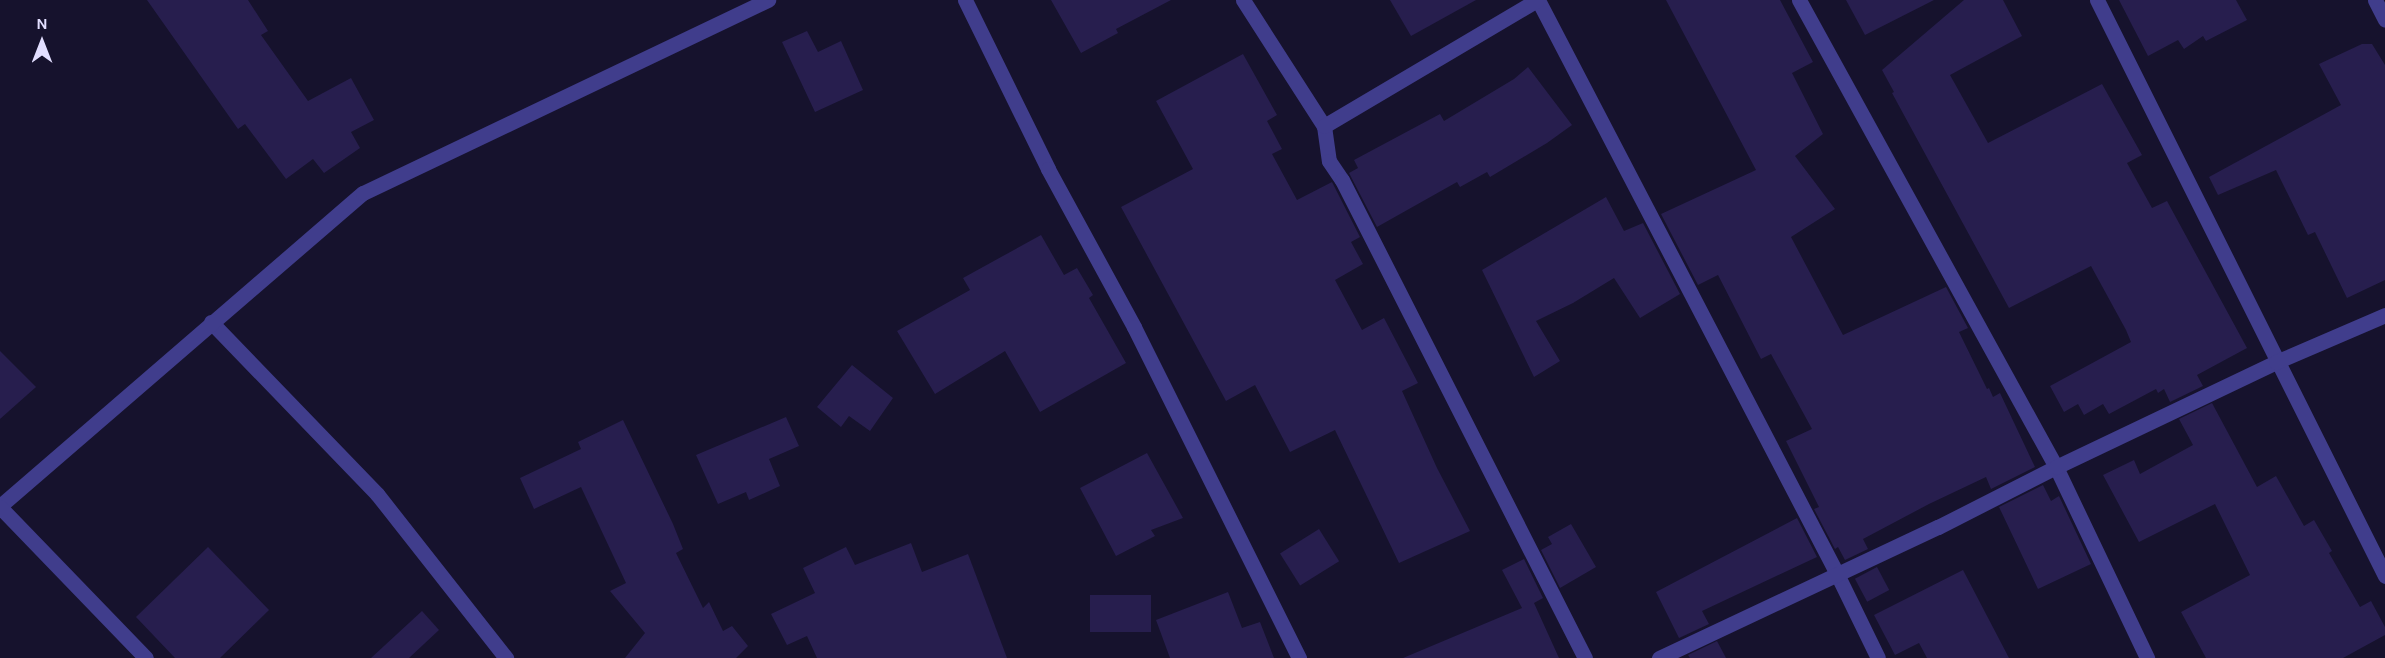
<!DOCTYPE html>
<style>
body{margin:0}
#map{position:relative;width:2385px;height:658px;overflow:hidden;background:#16122d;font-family:Karla,sans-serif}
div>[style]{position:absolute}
.building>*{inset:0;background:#271e4e;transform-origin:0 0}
.minor>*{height:15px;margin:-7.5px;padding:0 7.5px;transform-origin:7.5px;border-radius:7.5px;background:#403d8c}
span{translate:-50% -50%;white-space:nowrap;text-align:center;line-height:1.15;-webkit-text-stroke:4.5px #16122d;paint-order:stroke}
.north{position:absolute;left:12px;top:12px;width:60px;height:60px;-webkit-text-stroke:4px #16122d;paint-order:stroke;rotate:0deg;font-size:16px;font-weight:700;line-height:24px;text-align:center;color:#e2deff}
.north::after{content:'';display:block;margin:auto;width:21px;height:27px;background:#e2deff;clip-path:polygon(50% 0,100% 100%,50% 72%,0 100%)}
</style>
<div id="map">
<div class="building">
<i style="clip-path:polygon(147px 0,248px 0,268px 31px,261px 35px,308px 101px,351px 78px,374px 120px,351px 132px,360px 148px,324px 173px,313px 159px,286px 179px,245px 124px,238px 129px)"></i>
<i style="clip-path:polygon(1051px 0,1171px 0,1116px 29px,1118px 33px,1081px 53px)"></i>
<i style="clip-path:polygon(1390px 0,1476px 0,1411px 36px)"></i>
<i style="clip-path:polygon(1666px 0,1780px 0,1813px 62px,1792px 73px,1823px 134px,1795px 156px,1835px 209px,1791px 237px,1843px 335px,1946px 287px,1968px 328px,1959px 332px,1987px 389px,1989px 388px,1993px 397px,2000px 393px,2035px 467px,1991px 489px,1986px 477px,1929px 504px,1863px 539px,1868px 549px,1845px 560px,1838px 547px,1835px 549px,1814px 509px,1819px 507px,1786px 441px,1812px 429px,1771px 354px,1761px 359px,1718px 275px,1698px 285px,1661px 214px,1756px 170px)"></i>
<i style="clip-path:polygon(1846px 0,1934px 0,1865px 35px)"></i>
<i style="clip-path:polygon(1964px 0,2003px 0,2022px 36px,1950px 75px,1988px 143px,2102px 84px,2142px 155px,2127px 163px,2152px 208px,2167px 201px,2247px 348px,2197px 375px,2203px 386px,2170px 402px,2164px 389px,2158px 393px,2156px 389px,2109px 414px,2103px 404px,2084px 415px,2078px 404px,2064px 412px,2050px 386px,2131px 342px,2126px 330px,2091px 266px,2009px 308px,1892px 93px,1894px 92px,1882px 70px)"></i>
<i style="clip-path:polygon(2119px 0,2236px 0,2247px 20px,2206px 41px,2203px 36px,2184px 49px,2178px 40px,2148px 56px)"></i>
<i style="clip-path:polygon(807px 31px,818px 52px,841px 41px,863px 90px,815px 112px,782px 42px)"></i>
<i style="clip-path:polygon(2362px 44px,2372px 44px,2385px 65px,2385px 280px,2347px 298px,2315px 232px,2308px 235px,2276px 170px,2218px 195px,2209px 177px,2341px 105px,2319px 64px)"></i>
<i style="clip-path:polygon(1243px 54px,1277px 115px,1267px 121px,1282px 149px,1272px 154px,1297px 200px,1332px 182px,1360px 237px,1351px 242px,1363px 264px,1335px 280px,1362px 330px,1384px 318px,1418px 383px,1402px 391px,1437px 468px,1470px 531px,1399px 563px,1335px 430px,1290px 452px,1255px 385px,1226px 401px,1121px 207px,1193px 169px,1156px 101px)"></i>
<i style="clip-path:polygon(1528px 67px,1572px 125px,1547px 143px,1490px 177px,1487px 172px,1460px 187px,1457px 182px,1377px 227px,1349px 173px,1358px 168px,1354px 160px,1440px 114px,1444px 121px,1514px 79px)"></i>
<i style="clip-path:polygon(1606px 197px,1624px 231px,1643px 223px,1680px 294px,1640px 318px,1614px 278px,1573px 303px,1536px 321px,1560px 361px,1534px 377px,1482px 270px)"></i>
<i style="clip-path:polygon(1041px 235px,1064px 275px,1077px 268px,1093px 295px,1089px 298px,1126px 363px,1040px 412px,1005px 351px,935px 394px,897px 331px,970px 290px,963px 278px)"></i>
<i style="clip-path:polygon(0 351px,36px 387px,0 419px)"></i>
<i style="clip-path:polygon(852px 365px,893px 398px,870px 431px,849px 416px,841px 427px,817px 407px)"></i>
<i style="clip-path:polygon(2212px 403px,2257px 487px,2276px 476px,2304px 526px,2314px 520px,2332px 551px,2329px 553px,2360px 607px,2371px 601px,2385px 627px,2385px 635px,2343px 658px,2206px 658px,2181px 612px,2250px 575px,2215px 504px,2139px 542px,2103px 475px,2134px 460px,2140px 474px,2193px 445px,2179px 419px)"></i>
<i style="clip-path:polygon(786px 417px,799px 446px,769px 459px,780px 486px,749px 500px,746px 492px,718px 504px,696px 455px)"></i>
<i style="clip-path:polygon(623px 420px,673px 524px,683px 549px,676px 553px,703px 608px,709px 602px,723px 631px,732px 626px,748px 646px,736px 658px,625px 658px,645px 633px,610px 591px,626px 583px,581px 487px,534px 509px,520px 478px,581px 449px,578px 442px)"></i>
<i style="clip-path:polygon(1147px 453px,1183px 518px,1151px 530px,1155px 536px,1116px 556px,1080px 488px)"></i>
<i style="clip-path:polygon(2043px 485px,2051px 501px,2059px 496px,2091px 564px,2038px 589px,1999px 507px)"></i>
<i style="clip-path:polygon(1797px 518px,1817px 557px,1702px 611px,1709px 624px,1679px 638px,1656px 592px)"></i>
<i style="clip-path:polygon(1571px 524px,1596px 567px,1560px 588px,1541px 550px,1552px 544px,1548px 537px)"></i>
<i style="left:1319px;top:529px;width:38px;height:46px;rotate:58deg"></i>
<i style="clip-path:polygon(911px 543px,922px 572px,968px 554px,1007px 658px,817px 658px,807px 636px,787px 645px,771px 614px,815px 593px,803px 568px,846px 547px,855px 565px)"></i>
<i style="clip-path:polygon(208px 547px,269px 610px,220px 658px,175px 658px,136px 617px)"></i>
<i style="clip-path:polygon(1524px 559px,1543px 598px,1534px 603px,1559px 658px,1403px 658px,1522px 608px,1502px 570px)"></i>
<i style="left:1877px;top:567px;width:26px;height:25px;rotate:62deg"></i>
<i style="clip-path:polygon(1963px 570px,2009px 658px,1927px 658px,1919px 643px,1895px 655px,1874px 615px)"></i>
<i style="clip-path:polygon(1228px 592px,1242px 628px,1260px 622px,1274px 658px,1170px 658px,1156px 620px)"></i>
<i style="left:1151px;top:595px;width:37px;height:61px;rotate:90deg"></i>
<i style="clip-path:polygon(422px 611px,439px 630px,409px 658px,371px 658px)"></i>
<i style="clip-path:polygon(1717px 641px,1726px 658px,1690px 658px,1688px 655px)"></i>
</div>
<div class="minor">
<i style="left:965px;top:0;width:188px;rotate:63.8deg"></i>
<i style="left:1048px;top:169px;width:180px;rotate:61.4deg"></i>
<i style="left:1134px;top:327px;width:370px;rotate:63.5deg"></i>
<i style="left:1243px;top:0;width:150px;rotate:57.3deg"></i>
<i style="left:1324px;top:126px;width:35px;rotate:82deg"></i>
<i style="left:1329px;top:161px;width:23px;rotate:56deg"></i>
<i style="left:1342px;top:180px;width:536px;rotate:63.05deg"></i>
<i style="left:1538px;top:0;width:647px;rotate:62.48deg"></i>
<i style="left:1837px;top:574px;width:93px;rotate:64deg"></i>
<i style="left:1799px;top:0;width:533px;rotate:61.18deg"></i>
<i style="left:2056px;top:467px;width:212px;rotate:64.5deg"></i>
<i style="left:2097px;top:0;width:644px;rotate:63.43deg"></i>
<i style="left:2375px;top:0;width:22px;rotate:63deg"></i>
<i style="left:1324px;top:126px;width:247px;rotate:-30.6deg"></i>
<i style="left:211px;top:322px;width:239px;rotate:46deg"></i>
<i style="left:377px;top:494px;width:209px;rotate:51.8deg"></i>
<i style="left:0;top:506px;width:479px;rotate:-40.8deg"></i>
<i style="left:363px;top:193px;width:449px;rotate:-25.5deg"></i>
<i style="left:0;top:507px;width:210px;rotate:46deg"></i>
<i style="left:1659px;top:658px;width:308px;rotate:-25.2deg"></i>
<i style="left:1938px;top:527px;width:132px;rotate:-27deg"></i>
<i style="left:2056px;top:467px;width:244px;rotate:-25.5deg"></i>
<i style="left:2276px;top:362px;width:119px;rotate:-23.3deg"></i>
</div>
<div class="north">N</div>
</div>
